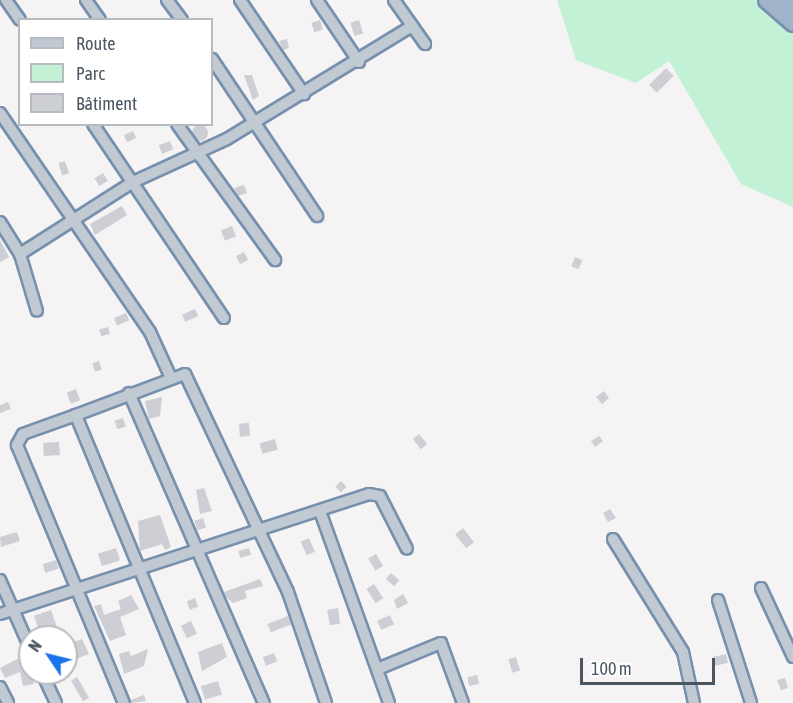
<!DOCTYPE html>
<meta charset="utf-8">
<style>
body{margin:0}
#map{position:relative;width:793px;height:703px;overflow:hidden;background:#f5f3f3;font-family:"Asap Condensed",sans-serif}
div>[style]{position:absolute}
.green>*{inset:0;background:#c3f1d5}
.building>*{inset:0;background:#cdcfd5;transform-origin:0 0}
.round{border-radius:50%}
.roads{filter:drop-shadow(2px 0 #7690ad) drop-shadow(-2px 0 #7690ad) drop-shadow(0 2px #7690ad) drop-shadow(0 -2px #7690ad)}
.minor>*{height:10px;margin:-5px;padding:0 5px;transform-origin:5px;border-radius:5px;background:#c1cad2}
.trunk>*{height:16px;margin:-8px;padding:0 8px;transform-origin:8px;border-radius:8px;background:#9fb4c9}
span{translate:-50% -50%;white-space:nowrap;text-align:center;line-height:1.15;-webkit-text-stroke:6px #fff;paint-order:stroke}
.legend{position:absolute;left:18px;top:18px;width:195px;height:108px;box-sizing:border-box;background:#fff;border:2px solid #b7bbc0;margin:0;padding:8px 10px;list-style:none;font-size:18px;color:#4a5661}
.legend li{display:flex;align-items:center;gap:12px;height:30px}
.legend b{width:30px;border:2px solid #b7bbc0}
.north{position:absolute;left:18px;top:625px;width:60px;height:60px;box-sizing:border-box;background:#fff;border:2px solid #b7bbc0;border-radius:50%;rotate:305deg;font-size:16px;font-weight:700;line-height:24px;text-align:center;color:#4a5661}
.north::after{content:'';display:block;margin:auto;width:21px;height:27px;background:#1a73e8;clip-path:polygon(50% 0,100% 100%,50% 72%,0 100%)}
.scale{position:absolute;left:580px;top:658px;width:135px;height:27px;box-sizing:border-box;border:3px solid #4a5661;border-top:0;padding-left:8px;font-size:18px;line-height:21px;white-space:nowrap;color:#4a5661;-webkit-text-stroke:4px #fff;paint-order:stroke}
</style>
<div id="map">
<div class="green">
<i style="clip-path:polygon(557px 0,793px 0,793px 207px,741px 184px,669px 61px,636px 83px,576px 60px)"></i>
</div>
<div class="building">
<i style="left:320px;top:20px;width:10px;height:9px;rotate:73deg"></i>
<i style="left:359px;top:20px;width:14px;height:9px;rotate:73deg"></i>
<i style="clip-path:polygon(287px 39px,289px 48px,283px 50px,279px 41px)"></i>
<i style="left:666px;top:68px;width:11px;height:24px;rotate:45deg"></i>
<i style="clip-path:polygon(244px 75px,252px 75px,259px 96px,253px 100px)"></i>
<i class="round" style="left:192px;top:125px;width:16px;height:16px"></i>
<i style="left:133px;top:131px;width:8px;height:10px;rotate:67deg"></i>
<i style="left:170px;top:141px;width:9px;height:12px;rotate:69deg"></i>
<i style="left:65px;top:161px;width:13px;height:7px;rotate:72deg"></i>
<i style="left:103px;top:173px;width:9px;height:10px;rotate:58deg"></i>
<i style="clip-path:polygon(244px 185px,247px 193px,238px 196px,234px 188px)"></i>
<i style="clip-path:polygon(122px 206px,127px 215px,95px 235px,90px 224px)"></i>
<i style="left:232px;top:226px;width:11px;height:12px;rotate:68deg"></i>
<i style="clip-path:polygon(0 240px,9px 257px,0 262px)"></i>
<i style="left:244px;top:252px;width:9px;height:9px;rotate:63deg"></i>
<i style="left:575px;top:257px;width:8px;height:10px;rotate:23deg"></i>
<i style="left:195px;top:309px;width:8px;height:14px;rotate:67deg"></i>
<i style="left:126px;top:313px;width:8px;height:13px;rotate:67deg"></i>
<i style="left:108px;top:327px;width:7px;height:9px;rotate:74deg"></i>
<i style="left:99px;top:361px;width:9px;height:7px;rotate:72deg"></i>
<i style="left:76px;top:389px;width:12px;height:10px;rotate:70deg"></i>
<i style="clip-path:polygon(604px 391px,609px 398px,602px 404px,596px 397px)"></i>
<i style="clip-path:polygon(162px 397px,160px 416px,149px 419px,145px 401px)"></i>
<i style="clip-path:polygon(8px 402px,11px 409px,0 413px,0 405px)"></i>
<i style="left:123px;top:418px;width:9px;height:9px;rotate:72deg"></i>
<i style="left:249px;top:423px;width:13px;height:10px;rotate:86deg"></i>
<i style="left:419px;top:434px;width:13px;height:8px;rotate:51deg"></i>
<i style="clip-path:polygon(599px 436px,603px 441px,595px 447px,591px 441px)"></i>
<i style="left:275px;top:439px;width:11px;height:16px;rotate:75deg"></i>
<i style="left:59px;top:442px;width:13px;height:16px;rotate:86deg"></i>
<i style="left:341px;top:481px;width:8px;height:8px;rotate:45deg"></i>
<i style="clip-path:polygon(204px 488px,212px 511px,200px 514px,196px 490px)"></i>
<i style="clip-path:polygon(610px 509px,616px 518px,608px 522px,603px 513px)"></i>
<i style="clip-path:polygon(160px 515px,171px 547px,165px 550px,162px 544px,140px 551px,138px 521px)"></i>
<i style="left:203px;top:518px;width:10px;height:9px;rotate:73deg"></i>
<i style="left:463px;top:528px;width:18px;height:10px;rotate:52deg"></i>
<i style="clip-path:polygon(17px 532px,20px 541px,1px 547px,0 537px)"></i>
<i style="left:309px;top:538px;width:15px;height:9px;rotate:67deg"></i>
<i style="left:116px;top:548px;width:13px;height:19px;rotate:72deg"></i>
<i style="left:249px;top:548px;width:7px;height:11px;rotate:74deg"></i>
<i style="left:376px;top:554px;width:14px;height:9px;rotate:60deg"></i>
<i style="left:56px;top:560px;width:9px;height:14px;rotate:72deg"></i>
<i style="left:391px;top:573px;width:11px;height:8px;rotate:41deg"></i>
<i style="clip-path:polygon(260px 579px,263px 586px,245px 591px,247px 598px,233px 603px,226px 597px,224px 592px)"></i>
<i style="left:374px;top:584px;width:17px;height:9px;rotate:57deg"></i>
<i style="clip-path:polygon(403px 594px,408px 603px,397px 609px,394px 600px)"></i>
<i style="clip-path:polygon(131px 595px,139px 609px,120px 617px,126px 635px,110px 641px,94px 606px,101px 604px,104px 615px,121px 609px,118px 601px)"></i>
<i style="left:195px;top:598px;width:9px;height:9px;rotate:69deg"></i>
<i style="clip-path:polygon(338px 608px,340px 624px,330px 625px,327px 610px)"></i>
<i style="left:51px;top:610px;width:21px;height:18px;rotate:71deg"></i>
<i style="left:390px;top:615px;width:10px;height:14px;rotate:66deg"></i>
<i style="left:288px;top:616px;width:9px;height:22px;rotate:69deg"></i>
<i style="left:191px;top:621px;width:14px;height:11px;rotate:65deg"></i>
<i style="clip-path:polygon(82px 639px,89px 654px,66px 663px,68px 644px)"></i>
<i style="clip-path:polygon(222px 643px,227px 657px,202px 671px,198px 652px)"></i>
<i style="clip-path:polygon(148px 649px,144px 666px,124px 674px,119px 654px,129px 651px,131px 656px)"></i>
<i style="left:274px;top:653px;width:9px;height:12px;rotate:69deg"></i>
<i style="left:726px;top:654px;width:9px;height:13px;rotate:77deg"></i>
<i style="clip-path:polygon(23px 656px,33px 679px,34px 684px,23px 686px,20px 672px,5px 678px,0 668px)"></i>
<i style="left:516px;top:657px;width:14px;height:8px;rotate:73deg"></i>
<i style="left:477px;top:675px;width:9px;height:10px;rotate:77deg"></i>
<i style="left:77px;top:677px;width:24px;height:7px;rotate:60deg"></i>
<i style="clip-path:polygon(785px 678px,788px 688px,781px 690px,777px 680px)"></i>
<i style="left:218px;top:681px;width:14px;height:18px;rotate:73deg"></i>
<i style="clip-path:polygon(144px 695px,146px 701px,131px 703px,131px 700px)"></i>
</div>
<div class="roads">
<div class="minor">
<i style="left:6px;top:0;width:24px;rotate:55deg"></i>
<i style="left:86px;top:0;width:24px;rotate:55deg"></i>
<i style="left:167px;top:0;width:25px;rotate:53deg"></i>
<i style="left:240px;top:0;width:114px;rotate:55.8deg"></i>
<i style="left:317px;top:0;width:75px;rotate:55.9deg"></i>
<i style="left:394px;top:0;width:54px;rotate:54.8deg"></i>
<i style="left:212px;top:59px;width:189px;rotate:56.2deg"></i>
<i style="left:0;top:113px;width:265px;rotate:55.6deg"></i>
<i style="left:150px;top:332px;width:51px;rotate:65.5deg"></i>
<i style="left:93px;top:124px;width:234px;rotate:56deg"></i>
<i style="left:177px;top:124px;width:168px;rotate:54.2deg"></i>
<i style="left:0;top:222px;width:38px;rotate:58deg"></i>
<i style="left:20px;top:254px;width:59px;rotate:73.4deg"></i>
<i style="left:20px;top:254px;width:134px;rotate:-32.5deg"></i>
<i style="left:133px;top:182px;width:103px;rotate:-24.6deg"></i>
<i style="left:227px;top:139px;width:217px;rotate:-31.4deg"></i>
<i style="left:129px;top:393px;width:338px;rotate:66.5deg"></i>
<i style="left:76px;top:415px;width:56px;rotate:160.3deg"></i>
<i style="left:23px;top:434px;width:13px;rotate:119deg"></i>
<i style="left:17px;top:445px;width:279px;rotate:67.5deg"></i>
<i style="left:321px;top:514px;width:201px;rotate:70.2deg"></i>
<i style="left:613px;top:539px;width:133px;rotate:58.2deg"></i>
<i style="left:683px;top:652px;width:52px;rotate:77.8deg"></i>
<i style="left:0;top:580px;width:74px;rotate:66.2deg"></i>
<i style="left:761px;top:588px;width:76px;rotate:65.1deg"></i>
<i style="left:718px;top:600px;width:108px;rotate:72.2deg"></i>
<i style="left:0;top:614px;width:388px;rotate:-18deg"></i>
<i style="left:369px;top:494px;width:11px;rotate:10deg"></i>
<i style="left:380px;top:496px;width:59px;rotate:63deg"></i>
<i style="left:380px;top:668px;width:66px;rotate:-22.3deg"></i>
<i style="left:441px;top:643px;width:64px;rotate:69.9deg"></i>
<i style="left:42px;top:673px;width:33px;rotate:65deg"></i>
<i style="left:0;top:687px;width:18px;rotate:63deg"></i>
<i style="left:195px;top:703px;width:312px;rotate:-112.5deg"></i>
<i style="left:76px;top:415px;width:116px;rotate:-20.6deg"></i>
<i style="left:185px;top:374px;width:241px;rotate:64.7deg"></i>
<i style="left:288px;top:592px;width:117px;rotate:71.1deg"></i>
</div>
<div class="trunk">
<i style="left:767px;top:0;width:35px;rotate:41deg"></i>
<i style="left:787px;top:0;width:8px;rotate:40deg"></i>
</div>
</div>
<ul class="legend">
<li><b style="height:8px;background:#c1cad2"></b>Route</li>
<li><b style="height:16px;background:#c3f1d5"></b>Parc</li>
<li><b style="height:16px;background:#cdcfd5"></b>Bâtiment</li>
</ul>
<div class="north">N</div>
<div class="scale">100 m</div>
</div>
